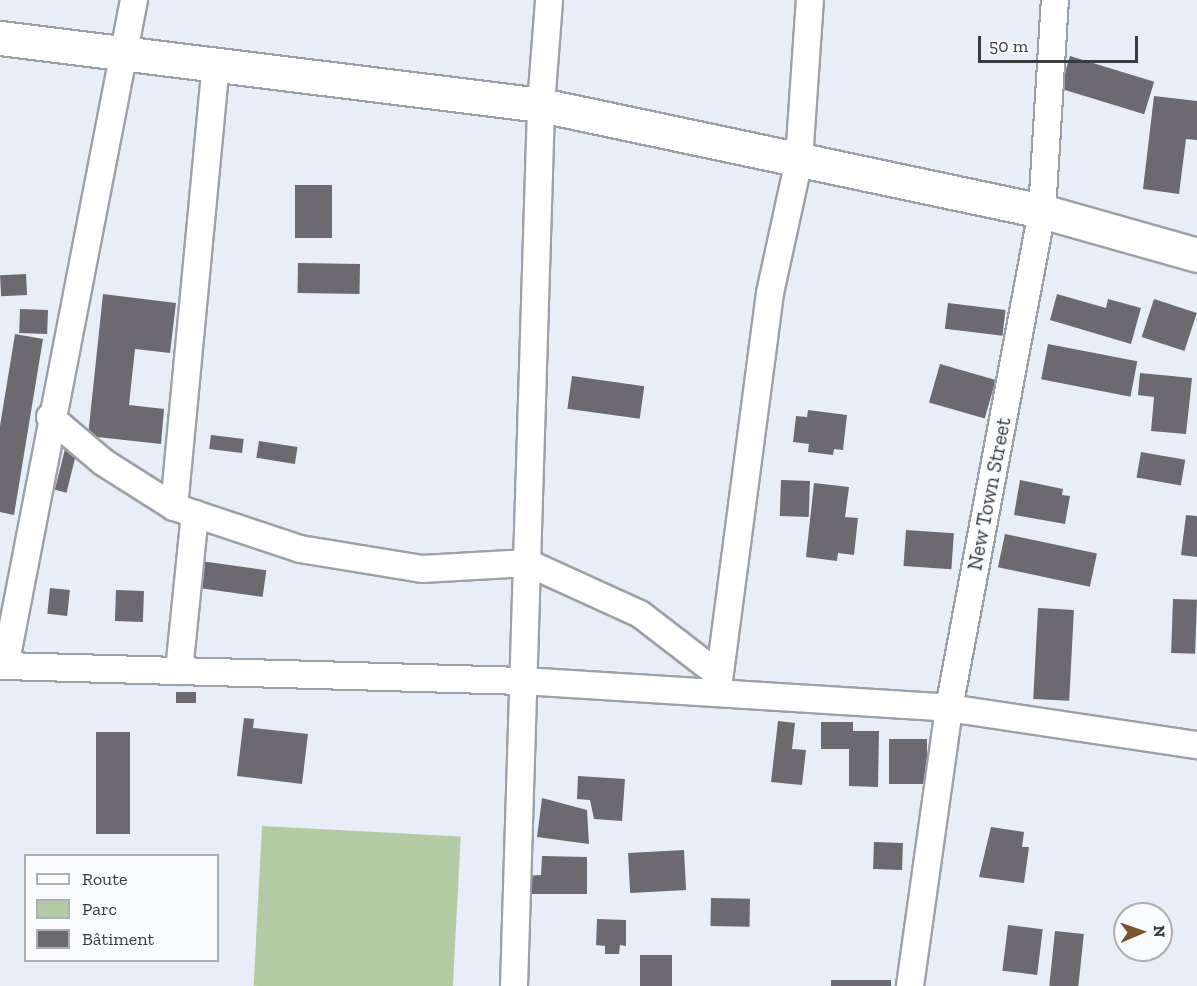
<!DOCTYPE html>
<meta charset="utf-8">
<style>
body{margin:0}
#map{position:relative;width:1197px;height:986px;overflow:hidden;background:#e8eef7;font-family:"Zilla Slab",serif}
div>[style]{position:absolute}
.green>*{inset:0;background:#b2cba5;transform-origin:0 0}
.building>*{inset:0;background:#6d6970;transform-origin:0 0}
.roads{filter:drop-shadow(2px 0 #9ca1a9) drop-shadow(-2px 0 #9ca1a9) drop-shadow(0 2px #9ca1a9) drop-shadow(0 -2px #9ca1a9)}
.street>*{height:26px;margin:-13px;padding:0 13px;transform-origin:13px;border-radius:13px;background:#fff}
.secondary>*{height:33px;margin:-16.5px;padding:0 16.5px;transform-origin:16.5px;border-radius:16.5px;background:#fff}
span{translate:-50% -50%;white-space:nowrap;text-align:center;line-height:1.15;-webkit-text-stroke:6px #f9fbff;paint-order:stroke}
.street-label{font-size:21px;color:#393c3f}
.legend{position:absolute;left:24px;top:854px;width:195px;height:108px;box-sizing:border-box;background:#f9fbff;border:2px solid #acafb2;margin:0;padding:8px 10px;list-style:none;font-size:18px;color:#393c3f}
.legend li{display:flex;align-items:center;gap:12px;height:30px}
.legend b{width:30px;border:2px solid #acafb2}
.north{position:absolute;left:1113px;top:902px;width:60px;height:60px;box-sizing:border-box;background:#f9fbff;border:2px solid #acafb2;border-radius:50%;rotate:88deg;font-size:16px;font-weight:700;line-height:24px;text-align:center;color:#393c3f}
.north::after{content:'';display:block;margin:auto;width:21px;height:27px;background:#77522d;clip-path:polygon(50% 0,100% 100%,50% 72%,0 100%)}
.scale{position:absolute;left:978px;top:36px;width:160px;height:27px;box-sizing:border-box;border:3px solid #393c3f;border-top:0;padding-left:8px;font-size:18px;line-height:21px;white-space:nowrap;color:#393c3f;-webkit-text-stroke:4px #f9fbff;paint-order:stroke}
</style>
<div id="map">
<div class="green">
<i style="left:262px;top:826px;width:199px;height:160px;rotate:3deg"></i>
</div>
<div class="building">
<i style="left:1070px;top:56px;width:88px;height:34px;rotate:17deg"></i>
<i style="clip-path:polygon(1154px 96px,1197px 101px,1197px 140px,1186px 139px,1179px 194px,1143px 189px)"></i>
<i style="left:295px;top:185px;width:37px;height:53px"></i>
<i style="left:298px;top:263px;width:62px;height:30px;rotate:1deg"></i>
<i style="left:26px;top:274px;width:21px;height:26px;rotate:87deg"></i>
<i style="clip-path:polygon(103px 294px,176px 303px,170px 353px,135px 349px,129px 405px,164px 409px,161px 444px,88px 436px)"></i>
<i style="clip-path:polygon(1057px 294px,1106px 308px,1108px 299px,1141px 308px,1131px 344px,1050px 320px)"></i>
<i style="left:1154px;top:299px;width:45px;height:40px;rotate:18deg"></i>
<i style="left:948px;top:303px;width:58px;height:26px;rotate:7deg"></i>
<i style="left:20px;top:309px;width:28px;height:24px;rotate:2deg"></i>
<i style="clip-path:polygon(15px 334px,43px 339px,14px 515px,0 512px,0 426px)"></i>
<i style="left:1048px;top:344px;width:91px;height:36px;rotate:11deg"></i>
<i style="left:940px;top:364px;width:58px;height:40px;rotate:16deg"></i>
<i style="clip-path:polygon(1140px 373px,1192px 378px,1186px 434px,1151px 431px,1154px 397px,1138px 395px)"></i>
<i style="left:572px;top:376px;width:73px;height:33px;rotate:8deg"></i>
<i style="clip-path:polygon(808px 410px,847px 415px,843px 450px,834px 449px,833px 455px,808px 452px,809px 444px,793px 442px,796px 416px,807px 417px)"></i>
<i style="left:211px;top:435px;width:33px;height:14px;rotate:7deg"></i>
<i style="left:259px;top:441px;width:39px;height:17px;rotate:9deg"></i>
<i style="left:65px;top:449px;width:12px;height:42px;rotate:14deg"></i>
<i style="left:1141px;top:452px;width:45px;height:26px;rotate:10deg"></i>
<i style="left:781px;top:480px;width:29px;height:36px;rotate:2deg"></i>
<i style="clip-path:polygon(1020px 480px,1063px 489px,1062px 495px,1070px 496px,1065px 524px,1014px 515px)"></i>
<i style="clip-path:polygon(814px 483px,849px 487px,845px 517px,858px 518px,854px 555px,838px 553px,837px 561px,806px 557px)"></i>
<i style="clip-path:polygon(1186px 515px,1197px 516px,1197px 557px,1181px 555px)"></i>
<i style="left:906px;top:530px;width:48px;height:36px;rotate:4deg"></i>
<i style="left:1005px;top:534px;width:94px;height:34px;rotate:12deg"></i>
<i style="left:201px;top:561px;width:66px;height:27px;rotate:8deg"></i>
<i style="left:50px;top:588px;width:20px;height:26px;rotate:6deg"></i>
<i style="left:116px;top:590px;width:28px;height:31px;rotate:2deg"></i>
<i style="left:1173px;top:599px;width:24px;height:54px;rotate:2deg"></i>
<i style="left:1038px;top:608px;width:36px;height:91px;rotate:3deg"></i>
<i style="left:196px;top:692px;width:11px;height:20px;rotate:90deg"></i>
<i style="clip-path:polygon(244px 718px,254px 719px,253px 728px,308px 734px,302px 784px,237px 776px)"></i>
<i style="clip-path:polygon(778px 721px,795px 723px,792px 749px,806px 750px,802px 785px,771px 782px)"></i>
<i style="clip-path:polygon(821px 722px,853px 722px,853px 731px,879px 731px,878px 787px,849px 786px,849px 749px,821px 749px)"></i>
<i style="left:96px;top:732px;width:34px;height:102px"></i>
<i style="left:889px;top:739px;width:38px;height:45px"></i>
<i style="clip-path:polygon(578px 776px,625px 779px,622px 821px,594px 819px,590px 800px,577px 799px)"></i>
<i style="clip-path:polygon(542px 798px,587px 810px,589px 844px,537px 837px)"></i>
<i style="clip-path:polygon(991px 827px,1024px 832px,1022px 847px,1029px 847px,1024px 883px,979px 877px)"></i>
<i style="left:874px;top:842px;width:29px;height:27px;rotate:2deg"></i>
<i style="left:684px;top:850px;width:40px;height:56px;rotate:87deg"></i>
<i style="clip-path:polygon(542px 856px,587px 857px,587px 894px,526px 894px,526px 876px,541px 875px)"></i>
<i style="left:711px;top:898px;width:39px;height:28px;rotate:1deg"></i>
<i style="clip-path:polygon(597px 919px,626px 920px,626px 946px,620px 945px,619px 954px,605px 954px,605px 946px,596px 945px)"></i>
<i style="left:1008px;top:925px;width:35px;height:46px;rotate:7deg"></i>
<i style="left:1055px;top:931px;width:29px;height:55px;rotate:6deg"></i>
<i style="left:640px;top:955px;width:32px;height:31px"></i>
<i style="left:831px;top:980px;width:60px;height:6px"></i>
</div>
<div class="roads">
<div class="street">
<i style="left:50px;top:417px;width:70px;rotate:40.3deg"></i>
<i style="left:103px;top:462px;width:84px;rotate:32.4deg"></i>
<i style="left:174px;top:507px;width:133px;rotate:18.4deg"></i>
<i style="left:300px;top:549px;width:124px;rotate:9.3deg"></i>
<i style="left:422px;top:569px;width:106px;rotate:-3.2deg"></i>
<i style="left:528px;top:563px;width:123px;rotate:24.5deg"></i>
<i style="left:640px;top:614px;width:98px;rotate:37.6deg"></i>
<i style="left:174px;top:507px;width:445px;rotate:-84.6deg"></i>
<i style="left:0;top:666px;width:5px"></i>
<i style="left:5px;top:666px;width:678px;rotate:-79.04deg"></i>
<i style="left:5px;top:666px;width:519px;rotate:1.66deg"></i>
<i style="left:524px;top:681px;width:426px;rotate:3.6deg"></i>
<i style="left:949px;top:708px;width:251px;rotate:8.5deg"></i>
<i style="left:179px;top:671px;width:158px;rotate:-84.2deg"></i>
<i style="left:718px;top:688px;width:398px;rotate:-82.5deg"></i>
<i style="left:770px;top:293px;width:136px;rotate:-77.7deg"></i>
<i style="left:799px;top:160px;width:160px;rotate:-86.1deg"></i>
<i style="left:514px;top:986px;width:881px;rotate:-88.24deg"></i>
<i style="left:541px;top:105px;width:105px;rotate:-85.6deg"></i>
<i style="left:910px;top:986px;width:281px;rotate:-82deg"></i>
<i style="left:949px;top:708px;width:506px;rotate:-79.4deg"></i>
<i style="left:1042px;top:211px;width:211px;rotate:-86.5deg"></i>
</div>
<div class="secondary">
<i style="left:0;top:38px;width:545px;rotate:7.06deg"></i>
<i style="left:541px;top:105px;width:512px;rotate:11.95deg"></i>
<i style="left:1042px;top:211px;width:161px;rotate:15.8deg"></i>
</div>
</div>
<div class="street-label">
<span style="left:989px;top:494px;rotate:-79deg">New Town Street</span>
</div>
<ul class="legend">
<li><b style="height:8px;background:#fff"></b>Route</li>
<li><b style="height:16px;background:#b2cba5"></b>Parc</li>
<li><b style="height:16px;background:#6d6970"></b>Bâtiment</li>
</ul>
<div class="north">N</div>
<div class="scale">50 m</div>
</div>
